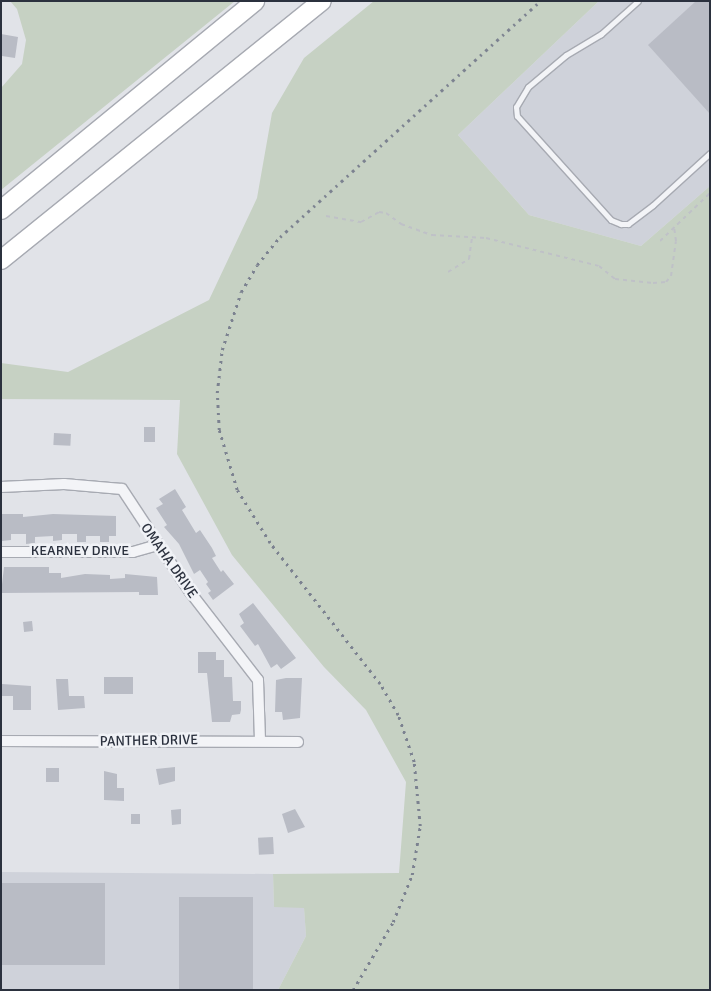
<!DOCTYPE html>
<style>
body{margin:0}
#map{position:relative;width:711px;height:991px;overflow:hidden;background:#e1e3e8;font-family:Signika,sans-serif}
div>[style]{position:absolute}
.built>*{inset:0;background:#cfd2da}
.green>*{inset:0;background:#c6d1c3}
.building>*{inset:0;background:#b9bcc5;transform-origin:0 0}
.path>*{height:2px;margin-top:-1px;transform-origin:0;background:repeating-linear-gradient(90deg,#bfc1c7 0 4px,transparent 0 8px)}
.roads{filter:drop-shadow(1px 0 #a7aab2) drop-shadow(-1px 0 #a7aab2) drop-shadow(0 1px #a7aab2) drop-shadow(0 -1px #a7aab2)}
.service>*{height:5px;margin:-2.5px;padding:0 2.5px;transform-origin:2.5px;border-radius:2.5px;background:#f3f4f7}
.minor>*{height:10px;margin:-5px;padding:0 5px;transform-origin:5px;border-radius:5px;background:#f3f4f7}
.motorway>*{height:18px;margin:-9px;padding:0 9px;transform-origin:9px;border-radius:9px;background:#fff}
.rail>*{height:2.5px;margin-top:-1.25px;transform-origin:0;background:repeating-linear-gradient(90deg,#7c8290 0 2.5px,transparent 0 7.5px)}
span{translate:-50% -50%;white-space:nowrap;text-align:center;line-height:1.15;-webkit-text-stroke:5px #f0f2f6;paint-order:stroke}
.street-label{font-size:14px;color:#2b313e}
.frame{position:absolute;inset:0;border:2px solid #2b313e;pointer-events:none}
</style>
<div id="map">
<div class="built">
<i style="clip-path:polygon(599px 1px,710px 1px,710px 186px,641px 246px,529px 215px,458px 135px)"></i>
<i style="clip-path:polygon(1px 872px,273px 874px,274px 907px,304px 907px,306px 936px,278px 990px,1px 990px)"></i>
</div>
<div class="green">
<i style="clip-path:polygon(10px 1px,235px 1px,1px 190px,1px 88px,22px 64px,26px 40px,17px 9px)"></i>
<i style="clip-path:polygon(374px 1px,599px 1px,458px 135px,529px 215px,641px 246px,710px 186px,710px 990px,278px 990px,306px 936px,304px 908px,274px 907px,273px 874px,399px 873px,406px 782px,366px 710px,324px 667px,232px 555px,177px 454px,180px 400px,1px 399px,1px 363px,68px 372px,209px 300px,257px 198px,272px 113px,304px 58px)"></i>
</div>
<div class="building">
<i style="clip-path:polygon(696px 1px,710px 1px,710px 114px,648px 45px)"></i>
<i style="clip-path:polygon(1px 34px,18px 37px,15px 58px,2px 56px)"></i>
<i style="left:144px;top:427px;width:11px;height:15px"></i>
<i style="left:54px;top:433px;width:17px;height:12px;rotate:3deg"></i>
<i style="clip-path:polygon(175px 489px,186px 507px,182px 510px,196px 533px,200px 530px,212px 548px,216px 556px,212px 558px,221px 572px,223px 570px,234px 584px,213px 600px,208px 593px,211px 591px,206px 584px,208px 582px,200px 570px,194px 574px,179px 544px,164px 527px,167px 525px,156px 508px,163px 504px,159px 499px)"></i>
<i style="clip-path:polygon(2px 514px,23px 514px,23px 517px,53px 514px,116px 516px,116px 536px,109px 536px,109px 542px,100px 542px,100px 536px,86px 536px,86px 542px,77px 542px,77px 534px,62px 534px,62px 540px,53px 541px,53px 536px,35px 537px,35px 543px,26px 544px,26px 534px,11px 534px,11px 540px,2px 541px)"></i>
<i style="clip-path:polygon(4px 567px,49px 567px,49px 573px,61px 573px,61px 578px,85px 574px,110px 575px,110px 579px,125px 578px,125px 574px,157px 577px,158px 595px,139px 595px,139px 592px,1px 593px)"></i>
<i style="clip-path:polygon(253px 603px,296px 658px,281px 669px,277px 664px,271px 668px,258px 644px,255px 646px,240px 626px,244px 623px,239px 614px)"></i>
<i style="left:32px;top:621px;width:10px;height:9px;rotate:84deg"></i>
<i style="clip-path:polygon(198px 652px,216px 652px,216px 660px,224px 660px,224px 677px,232px 677px,233px 701px,241px 701px,241px 710px,240px 714px,232px 715px,230px 722px,212px 722px,207px 673px,198px 673px)"></i>
<i style="left:133px;top:677px;width:17px;height:29px;rotate:90deg"></i>
<i style="clip-path:polygon(286px 678px,302px 678px,300px 718px,283px 720px,282px 712px,275px 712px,276px 680px)"></i>
<i style="clip-path:polygon(56px 679px,68px 679px,69px 696px,84px 696px,85px 708px,58px 710px)"></i>
<i style="clip-path:polygon(2px 684px,31px 686px,31px 710px,13px 710px,13px 696px,2px 696px)"></i>
<i style="clip-path:polygon(175px 767px,175px 781px,159px 785px,156px 769px)"></i>
<i style="left:46px;top:768px;width:13px;height:14px"></i>
<i style="clip-path:polygon(104px 771px,117px 774px,117px 788px,124px 788px,124px 801px,104px 800px)"></i>
<i style="clip-path:polygon(181px 809px,181px 824px,172px 825px,171px 810px)"></i>
<i style="clip-path:polygon(295px 809px,305px 827px,288px 833px,282px 814px)"></i>
<i style="left:131px;top:814px;width:9px;height:10px"></i>
<i style="left:273px;top:837px;width:17px;height:15px;rotate:87deg"></i>
<i style="left:105px;top:883px;width:82px;height:104px;rotate:90deg"></i>
<i style="left:179px;top:897px;width:74px;height:93px"></i>
</div>
<div class="path">
<i style="left:326px;top:216px;width:36px;rotate:10deg"></i>
<i style="left:361px;top:222px;width:21px;rotate:-29deg"></i>
<i style="left:379px;top:212px;width:7px;rotate:8deg"></i>
<i style="left:386px;top:213px;width:19px;rotate:36deg"></i>
<i style="left:401px;top:224px;width:33px;rotate:20deg"></i>
<i style="left:432px;top:235px;width:54px;rotate:3.2deg"></i>
<i style="left:486px;top:238px;width:116px;rotate:13.9deg"></i>
<i style="left:599px;top:266px;width:21px;rotate:39deg"></i>
<i style="left:615px;top:279px;width:38px;rotate:6deg"></i>
<i style="left:653px;top:283px;width:13px;rotate:-4deg"></i>
<i style="left:666px;top:282px;width:8px;rotate:-50deg"></i>
<i style="left:671px;top:276px;width:35px;rotate:-82deg"></i>
<i style="left:676px;top:241px;width:14px;rotate:-98deg"></i>
<i style="left:660px;top:241px;width:69px;rotate:-43.8deg"></i>
<i style="left:448px;top:272px;width:25px;rotate:-32deg"></i>
<i style="left:469px;top:259px;width:21px;rotate:-82deg"></i>
</div>
<div class="roads">
<div class="service">
<i style="left:638px;top:1px;width:50px;rotate:138.3deg"></i>
<i style="left:601px;top:34px;width:41px;rotate:149deg"></i>
<i style="left:566px;top:55px;width:50px;rotate:139.9deg"></i>
<i style="left:528px;top:87px;width:23px;rotate:121deg"></i>
<i style="left:516px;top:107px;width:9px;rotate:84deg"></i>
<i style="left:517px;top:116px;width:140px;rotate:47.9deg"></i>
<i style="left:611px;top:220px;width:11px;rotate:22deg"></i>
<i style="left:621px;top:224px;width:7px"></i>
<i style="left:628px;top:224px;width:31px;rotate:-37deg"></i>
<i style="left:653px;top:205px;width:77px;rotate:-42.4deg"></i>
</div>
<div class="minor">
<i style="left:1px;top:487px;width:63px;rotate:-2.7deg"></i>
<i style="left:64px;top:484px;width:58px;rotate:4.9deg"></i>
<i style="left:122px;top:489px;width:123px;rotate:56.6deg"></i>
<i style="left:190px;top:592px;width:111px;rotate:52.3deg"></i>
<i style="left:258px;top:680px;width:60px;rotate:88.1deg"></i>
<i style="left:1px;top:552px;width:132px"></i>
<i style="left:133px;top:552px;width:25px;rotate:-16deg"></i>
<i style="left:1px;top:741px;width:297px;rotate:0.2deg"></i>
</div>
<div class="motorway">
<i style="left:1px;top:210px;width:329px;rotate:-39.4deg"></i>
<i style="left:1px;top:260px;width:412px;rotate:-38.9deg"></i>
</div>
</div>
<div class="rail">
<i style="left:353px;top:990px;width:79px;rotate:-59.5deg"></i>
<i style="left:393px;top:922px;width:51px;rotate:-68deg"></i>
<i style="left:412px;top:875px;width:50px;rotate:-80.7deg"></i>
<i style="left:420px;top:826px;width:64px;rotate:-95.4deg"></i>
<i style="left:414px;top:762px;width:50px;rotate:-108.8deg"></i>
<i style="left:398px;top:715px;width:36px;rotate:-120deg"></i>
<i style="left:380px;top:684px;width:179px;rotate:-128deg"></i>
<i style="left:270px;top:543px;width:62px;rotate:-121.9deg"></i>
<i style="left:237px;top:490px;width:63px;rotate:-106.7deg"></i>
<i style="left:219px;top:430px;width:37px;rotate:-93deg"></i>
<i style="left:217px;top:393px;width:43px;rotate:-83.4deg"></i>
<i style="left:222px;top:350px;width:61px;rotate:-71.9deg"></i>
<i style="left:241px;top:292px;width:31px;rotate:-59deg"></i>
<i style="left:257px;top:265px;width:36px;rotate:-51deg"></i>
<i style="left:280px;top:237px;width:351px;rotate:-42.2deg"></i>
</div>
<div class="street-label">
<span style="left:80px;top:551px">KEARNEY DRIVE</span>
<span style="left:169px;top:561px;rotate:55deg">OMAHA DRIVE</span>
<span style="left:149px;top:741px;rotate:-1deg">PANTHER DRIVE</span>
</div>
<div class="frame"></div>
</div>
